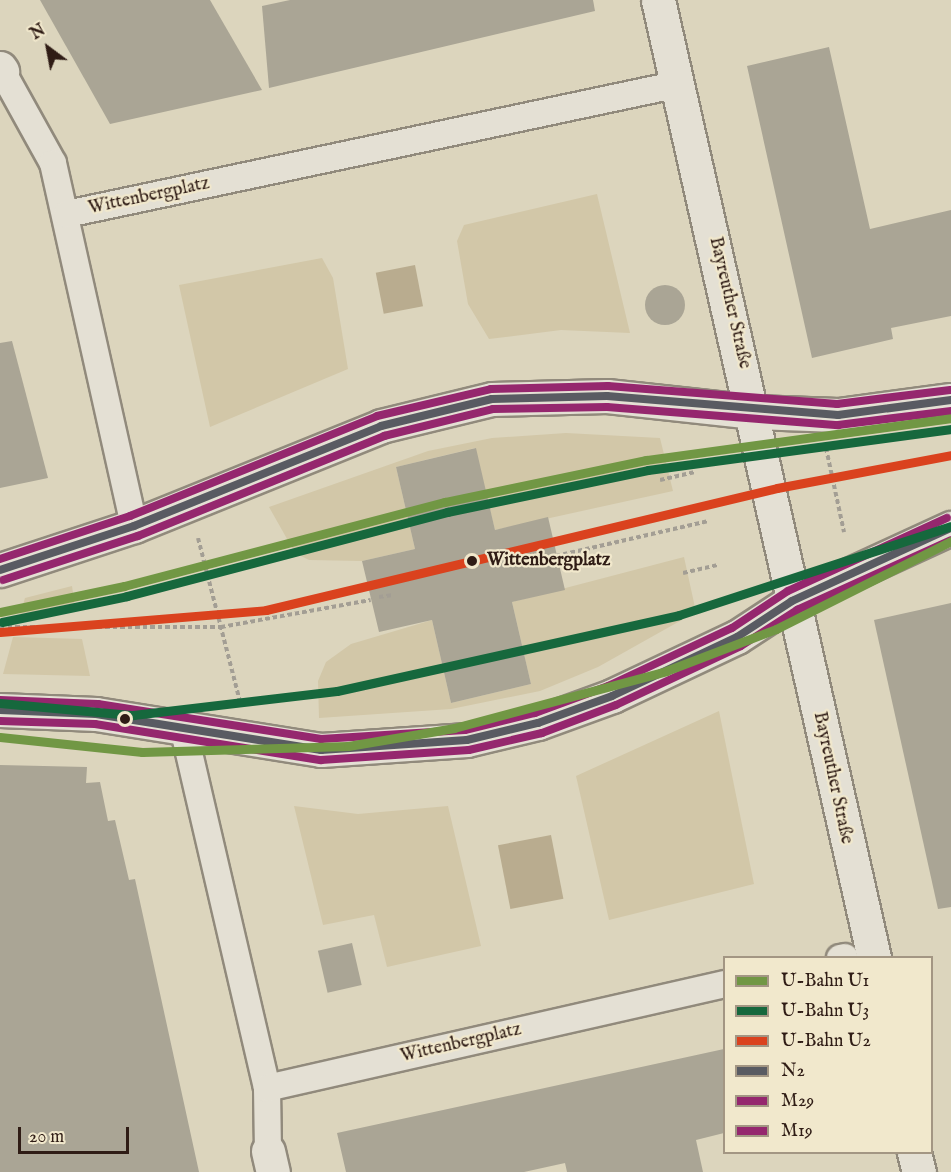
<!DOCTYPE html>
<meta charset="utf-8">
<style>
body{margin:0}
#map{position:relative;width:951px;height:1172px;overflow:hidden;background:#dcd5bd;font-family:"IM FELL English",serif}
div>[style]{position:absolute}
.green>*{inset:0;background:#d2c7a8}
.water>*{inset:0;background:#b9ac8f;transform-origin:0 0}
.building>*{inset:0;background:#aaa595;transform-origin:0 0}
.round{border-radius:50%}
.path>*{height:4px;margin-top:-2px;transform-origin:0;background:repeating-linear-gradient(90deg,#a39e94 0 4.5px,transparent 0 7.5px)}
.roads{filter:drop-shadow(2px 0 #918a7c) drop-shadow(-2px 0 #918a7c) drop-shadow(0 2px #918a7c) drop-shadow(0 -2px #918a7c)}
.pedestrian>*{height:26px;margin:-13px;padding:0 13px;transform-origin:13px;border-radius:13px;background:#e4e0d4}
.minor>*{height:33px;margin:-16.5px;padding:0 16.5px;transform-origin:16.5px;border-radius:16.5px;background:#e4e0d4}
.secondary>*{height:33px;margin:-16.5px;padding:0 16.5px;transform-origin:16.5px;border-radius:16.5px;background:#e4e0d4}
.bus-1>*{height:8px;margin:-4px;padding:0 4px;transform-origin:4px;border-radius:4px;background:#595b62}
.bus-2>*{height:8px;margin:-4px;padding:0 4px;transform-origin:4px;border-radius:4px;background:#95276e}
.bus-3>*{height:8px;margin:-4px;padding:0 4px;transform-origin:4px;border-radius:4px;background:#95276e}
.metro-1>*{height:9px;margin:-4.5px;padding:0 4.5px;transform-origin:4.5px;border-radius:4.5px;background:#719744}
.metro-2>*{height:9px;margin:-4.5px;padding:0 4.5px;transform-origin:4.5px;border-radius:4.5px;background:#16683d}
.metro-3>*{height:9px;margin:-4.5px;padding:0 4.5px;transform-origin:4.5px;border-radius:4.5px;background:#da421e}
.dots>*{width:16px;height:16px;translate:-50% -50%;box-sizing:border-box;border:3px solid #f1e8cc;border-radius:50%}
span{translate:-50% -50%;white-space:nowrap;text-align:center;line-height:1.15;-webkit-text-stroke:4.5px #f1e8cc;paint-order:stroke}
.street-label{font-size:18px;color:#2f1c15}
.stop-label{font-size:18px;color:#2f1c15;font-weight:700}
.left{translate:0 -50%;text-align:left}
.legend{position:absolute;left:723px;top:956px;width:210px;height:198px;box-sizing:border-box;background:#f1e8cc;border:2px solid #a39683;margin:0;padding:8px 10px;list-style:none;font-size:18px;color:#2f1c15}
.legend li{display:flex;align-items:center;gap:12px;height:30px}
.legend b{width:30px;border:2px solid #a39683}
.north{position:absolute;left:18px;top:18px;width:60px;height:60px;-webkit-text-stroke:4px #f1e8cc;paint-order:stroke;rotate:328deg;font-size:16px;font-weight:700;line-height:24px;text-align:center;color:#2f1c15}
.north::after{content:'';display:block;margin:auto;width:21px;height:27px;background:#2f1c15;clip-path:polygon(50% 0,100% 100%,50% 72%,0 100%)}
.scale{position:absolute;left:18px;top:1127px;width:111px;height:27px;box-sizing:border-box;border:3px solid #2f1c15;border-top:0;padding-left:8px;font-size:18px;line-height:21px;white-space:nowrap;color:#2f1c15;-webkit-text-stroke:4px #f1e8cc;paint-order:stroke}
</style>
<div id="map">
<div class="green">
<i style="clip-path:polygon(597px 194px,630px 333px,561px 330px,489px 339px,468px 304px,457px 241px,464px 225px)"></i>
<i style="clip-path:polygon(322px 258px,333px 278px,348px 369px,210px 427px,179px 285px)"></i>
<i style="clip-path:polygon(566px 433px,660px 438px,673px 491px,495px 530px,475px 448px,396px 467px,415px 549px,362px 561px,309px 560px,295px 553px,269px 507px,428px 451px,492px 438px)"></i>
<i style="clip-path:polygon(684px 557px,696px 612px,598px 667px,540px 691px,451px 709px,319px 718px,318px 681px,326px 662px,351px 644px,432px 620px,451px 703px,531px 684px,512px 602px)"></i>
<i style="clip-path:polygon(72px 586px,75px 607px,18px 620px,25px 598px)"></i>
<i style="clip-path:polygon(13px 637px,82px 639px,90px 676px,3px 674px)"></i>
<i style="clip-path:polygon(719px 711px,754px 884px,609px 920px,576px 776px)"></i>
<i style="clip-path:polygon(294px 806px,358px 814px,448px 806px,481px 946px,387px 967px,374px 915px,323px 925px)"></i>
</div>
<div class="water">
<i style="left:415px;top:265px;width:42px;height:40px;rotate:79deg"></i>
<i style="left:551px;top:835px;width:65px;height:54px;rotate:79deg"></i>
</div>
<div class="building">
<i style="clip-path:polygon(40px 0,210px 0,262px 90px,110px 124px)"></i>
<i style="clip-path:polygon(290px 0,593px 0,595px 11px,269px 88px,262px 6px)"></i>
<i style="clip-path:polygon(829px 47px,870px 229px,951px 210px,951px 316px,891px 328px,893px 339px,812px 358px,747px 66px)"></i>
<i class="round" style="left:645px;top:285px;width:40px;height:40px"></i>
<i style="clip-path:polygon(12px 341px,48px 478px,0 488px,0 343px)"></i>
<i style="clip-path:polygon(476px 448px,495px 530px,548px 517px,565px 590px,512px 602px,531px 684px,451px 703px,432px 620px,379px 632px,362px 561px,415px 549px,396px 467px)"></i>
<i style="clip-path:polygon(951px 603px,951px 907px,938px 909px,874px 620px)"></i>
<i style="clip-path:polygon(0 765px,87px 767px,86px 783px,100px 782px,108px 821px,115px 820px,129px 880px,135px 879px,199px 1172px,0 1172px)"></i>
<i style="left:352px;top:943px;width:43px;height:35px;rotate:77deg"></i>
<i style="clip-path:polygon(724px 1049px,724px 1133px,696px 1140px,703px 1172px,567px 1172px,565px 1163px,524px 1172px,346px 1172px,337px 1133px)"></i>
</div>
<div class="path">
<i style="left:826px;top:448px;width:86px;rotate:77.9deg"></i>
<i style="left:660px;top:480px;width:37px;rotate:-13deg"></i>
<i style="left:198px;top:538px;width:169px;rotate:75.6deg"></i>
<i style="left:534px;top:561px;width:179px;rotate:-12.9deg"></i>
<i style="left:683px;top:573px;width:36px;rotate:-13deg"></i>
<i style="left:379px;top:597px;width:14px;rotate:-8deg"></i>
<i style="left:0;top:627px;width:221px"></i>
<i style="left:221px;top:627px;width:152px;rotate:-10.2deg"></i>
</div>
<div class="roads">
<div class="pedestrian">
<i style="left:2px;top:71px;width:105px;rotate:61deg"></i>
<i style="left:53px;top:163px;width:372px;rotate:77.4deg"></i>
<i style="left:67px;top:214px;width:626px;rotate:-11.99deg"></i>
<i style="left:183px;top:727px;width:371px;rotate:76.9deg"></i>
<i style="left:267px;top:1088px;width:63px;rotate:89.1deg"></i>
<i style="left:840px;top:958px;width:5px;rotate:-11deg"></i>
<i style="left:267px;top:1088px;width:469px;rotate:-12.8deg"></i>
</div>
<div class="minor">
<i style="left:658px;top:0;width:982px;rotate:77.29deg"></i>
<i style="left:0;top:68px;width:4px;rotate:56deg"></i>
<i style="left:268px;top:1151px;width:22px;rotate:77deg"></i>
<i style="left:914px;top:1152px;width:21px;rotate:76deg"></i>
</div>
<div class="secondary">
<i style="left:0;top:570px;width:141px;rotate:-18.2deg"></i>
<i style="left:134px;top:526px;width:266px;rotate:-22deg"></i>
<i style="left:381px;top:426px;width:114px;rotate:-13.7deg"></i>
<i style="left:492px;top:399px;width:115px;rotate:-1.5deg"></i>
<i style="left:607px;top:396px;width:148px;rotate:6.2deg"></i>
<i style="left:754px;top:412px;width:84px;rotate:2deg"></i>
<i style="left:838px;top:415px;width:114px;rotate:-7.6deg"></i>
<i style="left:0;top:710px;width:96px;rotate:2.4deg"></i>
<i style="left:96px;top:714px;width:228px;rotate:9.1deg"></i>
<i style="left:321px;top:750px;width:146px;rotate:-3.9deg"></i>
<i style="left:467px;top:740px;width:73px;rotate:-13.5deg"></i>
<i style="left:538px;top:723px;width:79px;rotate:-20deg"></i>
<i style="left:612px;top:696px;width:138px;rotate:-25.3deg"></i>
<i style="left:737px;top:637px;width:66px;rotate:-33.2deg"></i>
<i style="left:792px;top:601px;width:175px;rotate:-24.7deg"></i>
</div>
</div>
<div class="bus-1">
<i style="left:0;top:570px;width:141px;rotate:-18.2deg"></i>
<i style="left:134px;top:526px;width:266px;rotate:-22deg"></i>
<i style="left:381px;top:426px;width:114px;rotate:-13.7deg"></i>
<i style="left:492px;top:399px;width:115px;rotate:-1.5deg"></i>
<i style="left:607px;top:396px;width:232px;rotate:4.7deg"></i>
<i style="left:838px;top:415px;width:114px;rotate:-7.6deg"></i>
<i style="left:0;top:710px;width:96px;rotate:2.4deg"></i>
<i style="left:96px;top:714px;width:228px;rotate:9.1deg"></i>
<i style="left:321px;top:750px;width:146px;rotate:-3.9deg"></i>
<i style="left:467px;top:740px;width:73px;rotate:-13.5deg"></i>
<i style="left:538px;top:723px;width:79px;rotate:-20deg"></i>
<i style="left:612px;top:696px;width:138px;rotate:-25.3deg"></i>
<i style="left:737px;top:637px;width:66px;rotate:-33.2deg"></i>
<i style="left:792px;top:601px;width:175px;rotate:-24.7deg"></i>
</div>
<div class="bus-2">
<i style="left:3px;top:580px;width:142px;rotate:-18.1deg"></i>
<i style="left:138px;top:536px;width:266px;rotate:-22.1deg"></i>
<i style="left:384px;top:436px;width:112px;rotate:-13.9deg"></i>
<i style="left:493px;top:409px;width:114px;rotate:-1deg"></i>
<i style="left:607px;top:407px;width:232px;rotate:4.5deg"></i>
<i style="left:838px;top:425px;width:114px;rotate:-7.1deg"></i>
<i style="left:0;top:721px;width:95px;rotate:1.8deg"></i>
<i style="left:95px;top:724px;width:229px;rotate:9.1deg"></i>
<i style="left:321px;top:760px;width:148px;rotate:-3.9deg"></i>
<i style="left:469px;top:750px;width:75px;rotate:-13.1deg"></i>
<i style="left:542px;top:733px;width:79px;rotate:-20.7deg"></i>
<i style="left:616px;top:705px;width:138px;rotate:-25.3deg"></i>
<i style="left:741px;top:646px;width:67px;rotate:-32.7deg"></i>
<i style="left:797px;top:610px;width:169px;rotate:-24.4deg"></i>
</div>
<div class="bus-3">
<i style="left:0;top:559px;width:137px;rotate:-18.3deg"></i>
<i style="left:130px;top:516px;width:266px;rotate:-22deg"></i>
<i style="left:377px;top:416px;width:117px;rotate:-13.3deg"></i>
<i style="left:491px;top:389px;width:117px;rotate:-1.5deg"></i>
<i style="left:608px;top:386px;width:230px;rotate:4.5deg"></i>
<i style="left:837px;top:404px;width:114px;rotate:-7.1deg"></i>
<i style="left:0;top:700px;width:98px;rotate:2.3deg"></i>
<i style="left:98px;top:704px;width:226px;rotate:8.9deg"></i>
<i style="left:321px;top:739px;width:144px;rotate:-3.6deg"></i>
<i style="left:465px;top:730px;width:72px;rotate:-13.7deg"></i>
<i style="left:535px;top:713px;width:78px;rotate:-20.3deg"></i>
<i style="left:608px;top:686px;width:137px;rotate:-25.1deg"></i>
<i style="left:732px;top:628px;width:67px;rotate:-33.5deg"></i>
<i style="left:788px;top:591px;width:175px;rotate:-24.7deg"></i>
</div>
<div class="metro-1">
<i style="left:0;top:612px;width:127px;rotate:-11.8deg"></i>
<i style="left:124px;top:586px;width:332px;rotate:-14.7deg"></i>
<i style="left:445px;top:502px;width:205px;rotate:-11.8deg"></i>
<i style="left:646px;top:460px;width:308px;rotate:-7.8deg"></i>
<i style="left:0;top:737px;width:143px;rotate:6deg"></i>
<i style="left:142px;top:752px;width:206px;rotate:-1.7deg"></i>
<i style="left:348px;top:746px;width:108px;rotate:-9.6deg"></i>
<i style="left:454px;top:728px;width:220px;rotate:-15deg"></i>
<i style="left:666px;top:671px;width:118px;rotate:-20.9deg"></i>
<i style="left:776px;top:629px;width:196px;rotate:-26.7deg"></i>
</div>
<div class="metro-2">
<i style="left:2px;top:622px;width:128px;rotate:-11.7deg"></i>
<i style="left:127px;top:596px;width:331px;rotate:-14.7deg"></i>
<i style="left:447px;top:512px;width:205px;rotate:-11.8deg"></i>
<i style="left:648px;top:470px;width:306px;rotate:-7.7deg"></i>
<i style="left:0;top:703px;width:134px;rotate:5.2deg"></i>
<i style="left:133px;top:715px;width:205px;rotate:-6.7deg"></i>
<i style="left:337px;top:691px;width:350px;rotate:-12.5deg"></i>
<i style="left:679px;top:615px;width:286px;rotate:-18.1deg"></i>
</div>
<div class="metro-3">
<i style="left:0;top:632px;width:267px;rotate:-4.7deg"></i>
<i style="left:266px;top:610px;width:525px;rotate:-13.43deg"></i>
<i style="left:777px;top:488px;width:177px;rotate:-10.7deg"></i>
</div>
<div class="dots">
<i style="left:472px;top:561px;background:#2f1c15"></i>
<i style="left:125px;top:719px;background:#2f1c15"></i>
</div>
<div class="street-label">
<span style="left:149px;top:197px;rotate:-12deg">Wittenbergplatz</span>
<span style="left:729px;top:303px;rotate:77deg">Bayreuther Straße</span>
<span style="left:832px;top:778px;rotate:78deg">Bayreuther Straße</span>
<span style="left:461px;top:1044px;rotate:-13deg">Wittenbergplatz</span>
</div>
<div class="stop-label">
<span class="left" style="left:487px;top:561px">Wittenbergplatz</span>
</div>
<ul class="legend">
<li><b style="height:8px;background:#719744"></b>U-Bahn U1</li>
<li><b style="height:8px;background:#16683d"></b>U-Bahn U3</li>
<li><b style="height:8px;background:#da421e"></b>U-Bahn U2</li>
<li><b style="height:8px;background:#595b62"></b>N2</li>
<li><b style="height:8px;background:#95276e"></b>M29</li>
<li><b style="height:8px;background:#95276e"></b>M19</li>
</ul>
<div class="north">N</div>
<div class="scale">20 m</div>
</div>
